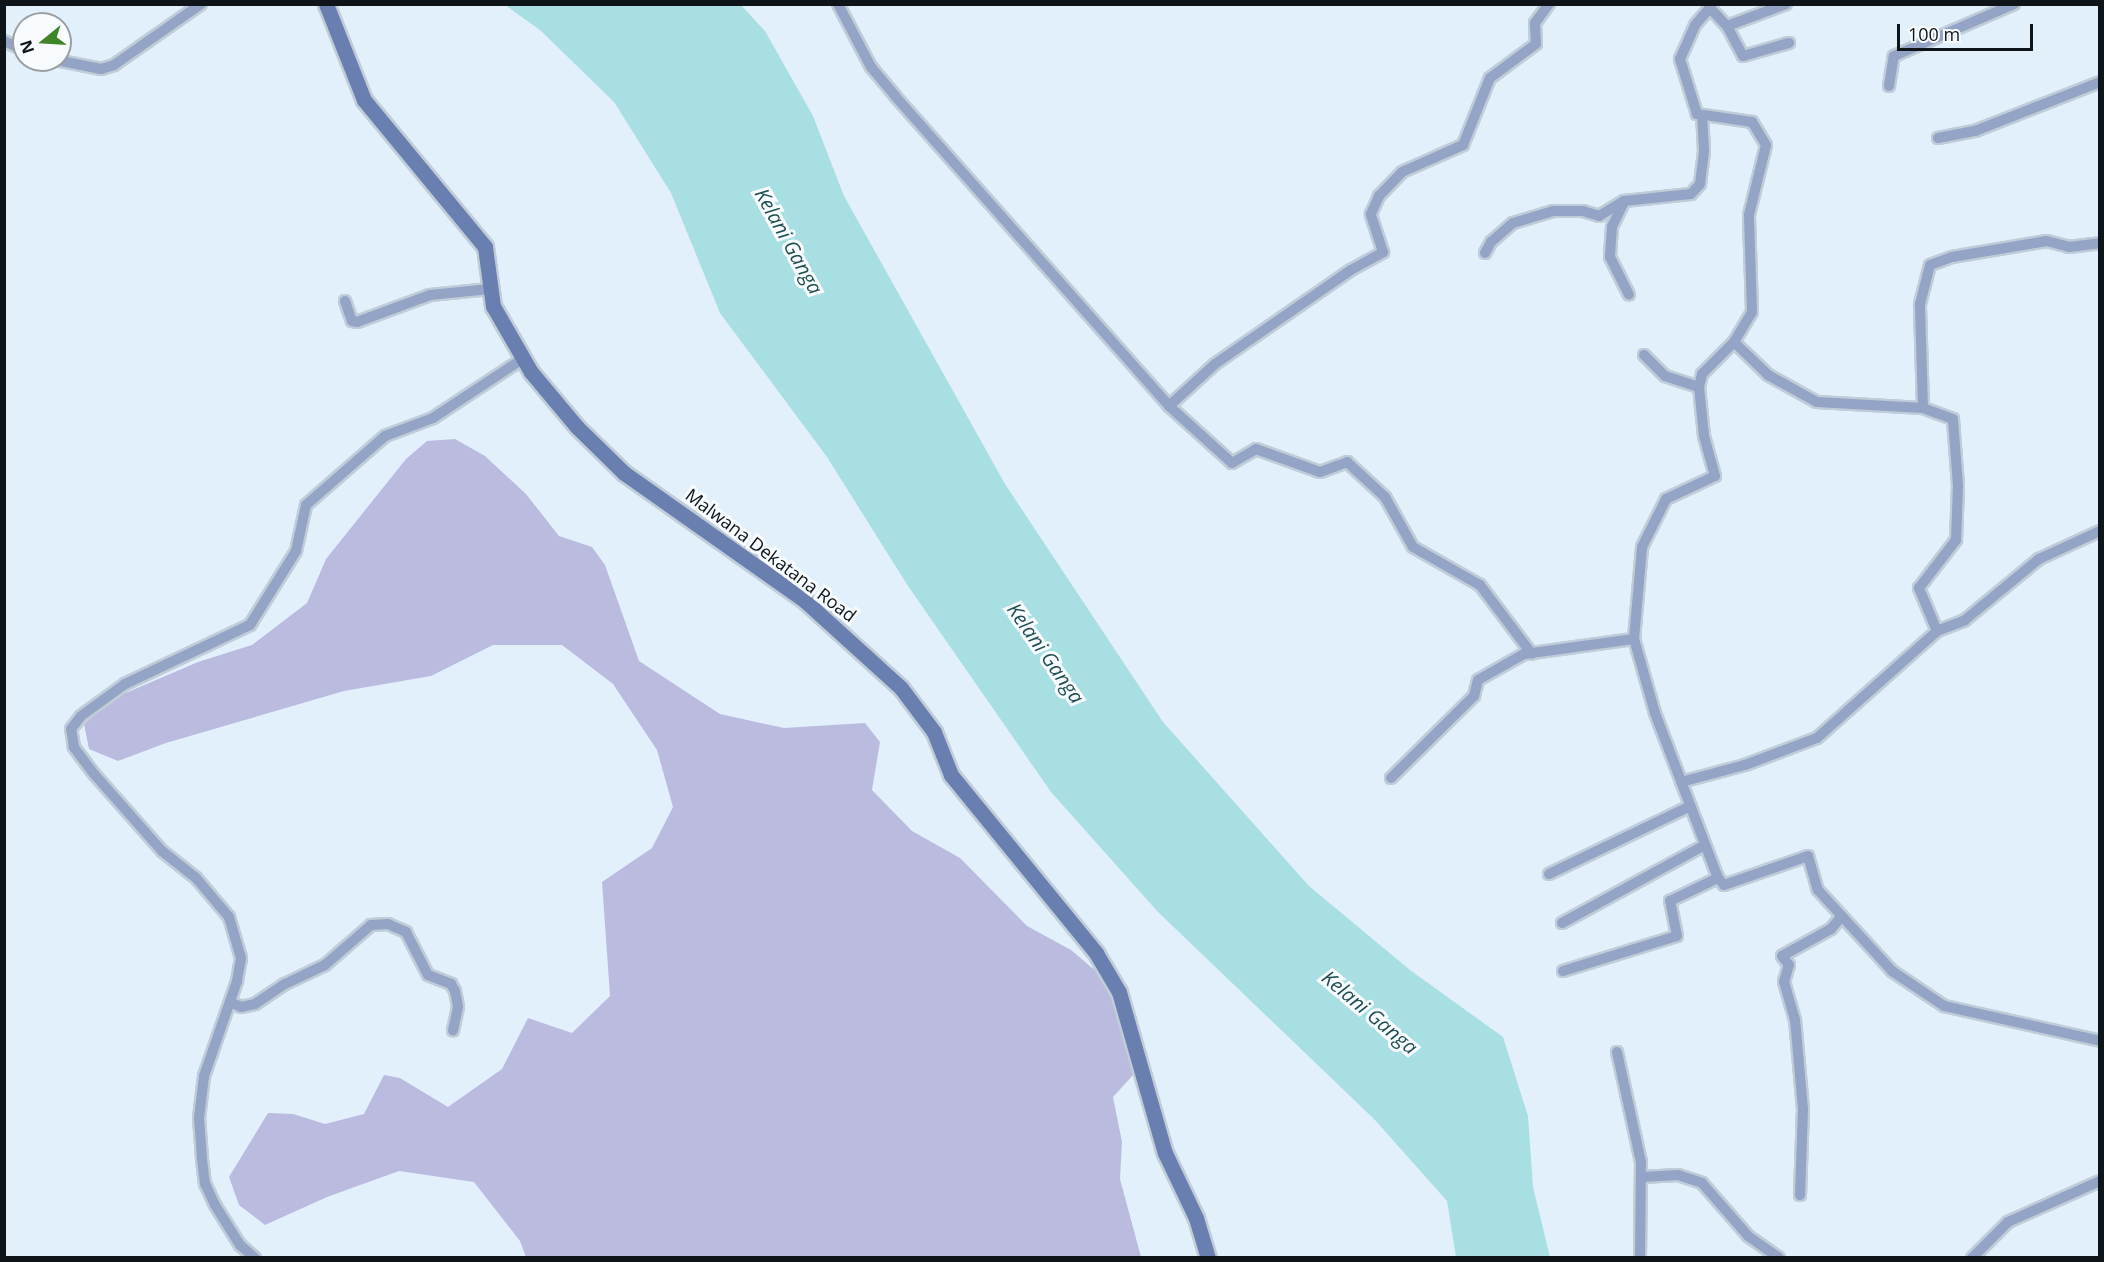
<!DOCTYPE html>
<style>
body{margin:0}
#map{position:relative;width:2104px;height:1262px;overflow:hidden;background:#e2f0fc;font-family:"Open Sans",sans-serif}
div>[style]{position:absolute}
.green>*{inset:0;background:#bbbbe0}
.water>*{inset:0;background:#a8dfe3}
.roads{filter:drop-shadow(2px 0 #c0cdd8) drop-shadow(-2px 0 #c0cdd8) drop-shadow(0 2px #c0cdd8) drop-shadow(0 -2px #c0cdd8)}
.minor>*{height:10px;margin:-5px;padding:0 5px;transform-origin:5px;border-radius:5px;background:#94a4c6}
.secondary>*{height:15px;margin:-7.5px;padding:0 7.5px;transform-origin:7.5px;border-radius:7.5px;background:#697fb0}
span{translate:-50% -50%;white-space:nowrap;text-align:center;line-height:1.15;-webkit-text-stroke:6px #f9fcfe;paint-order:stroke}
.street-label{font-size:18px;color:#0f1418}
.water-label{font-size:20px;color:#1e4e52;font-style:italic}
.frame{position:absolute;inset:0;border:6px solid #0f1418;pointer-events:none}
.north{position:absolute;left:12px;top:12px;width:60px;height:60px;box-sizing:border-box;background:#f9fcfe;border:2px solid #9b9fa2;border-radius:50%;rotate:252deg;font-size:16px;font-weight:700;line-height:24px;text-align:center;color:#0f1418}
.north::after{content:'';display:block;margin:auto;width:21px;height:27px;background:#418529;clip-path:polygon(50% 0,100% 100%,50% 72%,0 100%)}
.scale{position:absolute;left:1897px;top:24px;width:136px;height:27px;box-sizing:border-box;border:3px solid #0f1418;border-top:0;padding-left:8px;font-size:18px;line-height:21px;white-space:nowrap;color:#0f1418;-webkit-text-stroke:4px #f9fcfe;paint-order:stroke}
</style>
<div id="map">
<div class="green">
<i style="clip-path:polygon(455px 439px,485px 456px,526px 494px,559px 536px,592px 547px,605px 565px,639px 661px,720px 714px,784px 728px,865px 723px,880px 742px,872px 790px,912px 831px,960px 858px,1027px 926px,1071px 950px,1098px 973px,1116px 1004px,1133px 1075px,1113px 1097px,1122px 1142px,1120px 1179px,1141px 1257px,526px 1257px,520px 1241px,474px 1182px,399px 1171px,327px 1197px,265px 1225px,239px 1205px,229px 1177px,268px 1113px,293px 1114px,325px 1124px,364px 1114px,384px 1075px,400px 1078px,448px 1107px,502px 1069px,528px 1018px,572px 1033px,610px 996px,602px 882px,652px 848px,673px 807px,657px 750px,613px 684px,562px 645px,493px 645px,431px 676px,344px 691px,166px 743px,118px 761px,89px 749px,84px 724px,114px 698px,198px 662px,252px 645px,307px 603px,326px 559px,406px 459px,427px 441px)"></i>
</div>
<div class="water">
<i style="clip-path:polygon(505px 5px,741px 5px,765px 31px,813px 116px,844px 196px,1005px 484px,1163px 722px,1309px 886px,1410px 970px,1503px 1037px,1528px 1116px,1533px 1187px,1550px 1257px,1456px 1257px,1447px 1201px,1375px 1120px,1158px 912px,1051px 792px,908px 586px,827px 457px,720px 313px,671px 193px,614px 102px,540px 30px)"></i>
</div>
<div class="roads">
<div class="minor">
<i style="left:838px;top:4px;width:71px;rotate:62.4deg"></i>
<i style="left:871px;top:67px;width:38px;rotate:50deg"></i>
<i style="left:895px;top:96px;width:414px;rotate:48.5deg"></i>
<i style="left:1169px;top:406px;width:85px;rotate:42.1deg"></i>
<i style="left:1232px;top:463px;width:28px;rotate:-30deg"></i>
<i style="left:1256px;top:449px;width:68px;rotate:19.8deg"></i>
<i style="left:1320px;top:472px;width:29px;rotate:-20deg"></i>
<i style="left:1347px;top:462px;width:52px;rotate:42.6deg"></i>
<i style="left:1385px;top:497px;width:57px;rotate:60.8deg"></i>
<i style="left:1413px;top:547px;width:77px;rotate:29.6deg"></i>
<i style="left:1480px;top:585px;width:86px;rotate:53deg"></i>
<i style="left:1727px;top:26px;width:63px;rotate:-20.4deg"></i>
<i style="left:4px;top:41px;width:22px;rotate:24deg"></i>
<i style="left:56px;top:60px;width:46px;rotate:11.3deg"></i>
<i style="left:101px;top:69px;width:14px;rotate:-17deg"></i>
<i style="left:114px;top:65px;width:106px;rotate:-35deg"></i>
<i style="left:1889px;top:86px;width:30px;rotate:-81deg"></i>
<i style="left:1894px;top:56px;width:131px;rotate:-23.4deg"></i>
<i style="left:1938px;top:138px;width:38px;rotate:-11deg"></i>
<i style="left:1975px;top:131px;width:134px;rotate:-21.4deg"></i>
<i style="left:1623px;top:204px;width:25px;rotate:116deg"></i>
<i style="left:1612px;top:227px;width:30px;rotate:94deg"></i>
<i style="left:1610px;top:257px;width:42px;rotate:63.4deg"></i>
<i style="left:1485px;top:253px;width:13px;rotate:-61deg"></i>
<i style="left:1491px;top:242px;width:29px;rotate:-41deg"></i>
<i style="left:1513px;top:223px;width:42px;rotate:-16.7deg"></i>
<i style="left:1553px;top:211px;width:30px"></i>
<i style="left:1583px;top:211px;width:17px;rotate:17deg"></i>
<i style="left:1599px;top:216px;width:29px;rotate:-31deg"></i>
<i style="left:1624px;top:201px;width:67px;rotate:-6deg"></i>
<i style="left:1691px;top:194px;width:13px;rotate:-48deg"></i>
<i style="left:1700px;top:184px;width:33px;rotate:-83deg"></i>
<i style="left:1704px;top:151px;width:34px;rotate:-93deg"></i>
<i style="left:345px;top:301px;width:21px;rotate:71deg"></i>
<i style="left:352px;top:321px;width:5px;rotate:11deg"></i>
<i style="left:357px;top:322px;width:78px;rotate:-20.3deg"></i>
<i style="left:430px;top:295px;width:60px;rotate:-5.7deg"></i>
<i style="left:1734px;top:342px;width:47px;rotate:44.1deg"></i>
<i style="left:1768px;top:375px;width:56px;rotate:28.9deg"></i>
<i style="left:1817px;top:402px;width:106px;rotate:3.2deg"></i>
<i style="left:1644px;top:355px;width:30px;rotate:45deg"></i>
<i style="left:1665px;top:376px;width:36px;rotate:18deg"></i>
<i style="left:1169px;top:406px;width:62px;rotate:-42.4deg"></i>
<i style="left:1215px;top:364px;width:165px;rotate:-34.7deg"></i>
<i style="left:1351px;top:270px;width:37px;rotate:-29deg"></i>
<i style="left:1383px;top:252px;width:40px;rotate:-108deg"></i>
<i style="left:1371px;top:214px;width:20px;rotate:-66deg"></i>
<i style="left:1379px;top:196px;width:33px;rotate:-46deg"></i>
<i style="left:1402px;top:172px;width:67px;rotate:-23.9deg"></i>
<i style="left:1463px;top:145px;width:72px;rotate:-68.1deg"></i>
<i style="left:1490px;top:78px;width:57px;rotate:-36.5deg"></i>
<i style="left:1536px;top:44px;width:21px;rotate:-93deg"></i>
<i style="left:1535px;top:23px;width:24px;rotate:-54deg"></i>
<i style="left:1937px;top:631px;width:47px;rotate:-112.7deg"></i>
<i style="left:1919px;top:588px;width:61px;rotate:-52.4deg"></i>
<i style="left:1956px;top:540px;width:54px;rotate:-87.9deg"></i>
<i style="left:1958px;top:486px;width:67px;rotate:-94.3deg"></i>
<i style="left:1953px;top:419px;width:32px;rotate:-160deg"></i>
<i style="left:1923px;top:408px;width:104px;rotate:-91.7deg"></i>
<i style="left:1920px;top:304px;width:40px;rotate:-75.6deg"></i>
<i style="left:1930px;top:265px;width:23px;rotate:-20deg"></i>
<i style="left:1952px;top:257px;width:96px;rotate:-9.6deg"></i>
<i style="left:2047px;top:241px;width:23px;rotate:15deg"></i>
<i style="left:2069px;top:247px;width:31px;rotate:-7deg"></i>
<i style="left:1391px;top:778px;width:117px;rotate:-44.7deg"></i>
<i style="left:1474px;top:696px;width:16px;rotate:-76deg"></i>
<i style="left:1478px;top:680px;width:53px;rotate:-29.5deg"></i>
<i style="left:1524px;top:654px;width:111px;rotate:-7.8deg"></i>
<i style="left:1681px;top:782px;width:66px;rotate:-14.9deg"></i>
<i style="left:1745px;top:765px;width:77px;rotate:-20.6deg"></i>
<i style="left:1817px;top:738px;width:161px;rotate:-41.7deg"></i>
<i style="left:1937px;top:631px;width:30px;rotate:-21deg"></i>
<i style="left:1965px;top:620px;width:96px;rotate:-39.5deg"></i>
<i style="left:2039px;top:559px;width:67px;rotate:-24.7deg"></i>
<i style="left:1549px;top:874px;width:157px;rotate:-25.7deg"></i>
<i style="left:1718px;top:878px;width:9px;rotate:49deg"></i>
<i style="left:1724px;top:885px;width:89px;rotate:-19deg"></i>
<i style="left:1808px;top:856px;width:35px;rotate:74deg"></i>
<i style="left:1818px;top:890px;width:110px;rotate:47.6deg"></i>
<i style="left:1892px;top:971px;width:63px;rotate:33.9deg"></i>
<i style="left:1944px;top:1006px;width:160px;rotate:12.6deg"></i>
<i style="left:1562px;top:923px;width:163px;rotate:-28.6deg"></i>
<i style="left:1563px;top:971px;width:119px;rotate:-17.1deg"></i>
<i style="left:1677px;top:936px;width:36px;rotate:-101deg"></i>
<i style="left:1670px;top:901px;width:53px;rotate:-25.6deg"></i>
<i style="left:1718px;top:878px;width:177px;rotate:-110.9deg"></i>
<i style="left:1655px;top:713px;width:77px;rotate:-105.8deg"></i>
<i style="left:1634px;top:639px;width:92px;rotate:-85deg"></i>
<i style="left:1642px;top:547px;width:54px;rotate:-63.4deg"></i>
<i style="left:1666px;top:499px;width:54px;rotate:-25.1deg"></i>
<i style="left:1715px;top:476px;width:41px;rotate:-105.4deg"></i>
<i style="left:1704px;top:436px;width:49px;rotate:-95.8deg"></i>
<i style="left:1699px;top:387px;width:13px;rotate:-77deg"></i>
<i style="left:1702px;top:374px;width:45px;rotate:-45deg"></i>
<i style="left:1734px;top:342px;width:35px;rotate:-59deg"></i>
<i style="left:1752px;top:312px;width:97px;rotate:-91.8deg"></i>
<i style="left:1749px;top:215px;width:72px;rotate:-76.3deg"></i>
<i style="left:1766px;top:145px;width:27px;rotate:-121deg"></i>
<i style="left:1752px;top:122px;width:56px;rotate:-171.7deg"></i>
<i style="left:1697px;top:114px;width:58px;rotate:-107.2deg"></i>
<i style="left:1680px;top:59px;width:37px;rotate:-66deg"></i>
<i style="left:1695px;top:25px;width:23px;rotate:-49deg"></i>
<i style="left:1710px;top:8px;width:25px;rotate:47deg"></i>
<i style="left:1727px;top:26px;width:34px;rotate:62deg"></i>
<i style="left:1743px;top:56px;width:48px;rotate:-15.8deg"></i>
<i style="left:230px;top:1002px;width:12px;rotate:24deg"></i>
<i style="left:241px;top:1007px;width:14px;rotate:-12deg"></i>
<i style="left:255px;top:1004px;width:36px;rotate:-34deg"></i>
<i style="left:285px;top:984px;width:44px;rotate:-25.4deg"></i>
<i style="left:325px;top:965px;width:61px;rotate:-41deg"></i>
<i style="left:371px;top:925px;width:17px;rotate:-3deg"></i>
<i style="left:388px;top:924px;width:20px;rotate:24deg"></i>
<i style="left:406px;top:932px;width:48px;rotate:62.9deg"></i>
<i style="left:428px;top:975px;width:25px;rotate:21deg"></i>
<i style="left:451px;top:984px;width:8px;rotate:60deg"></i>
<i style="left:455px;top:991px;width:16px;rotate:79deg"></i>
<i style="left:458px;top:1007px;width:24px;rotate:102deg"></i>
<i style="left:1617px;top:1052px;width:113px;rotate:77.7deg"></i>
<i style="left:1641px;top:1162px;width:96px;rotate:90.6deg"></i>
<i style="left:1642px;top:1177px;width:36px;rotate:-3deg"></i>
<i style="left:1678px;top:1175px;width:25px;rotate:18deg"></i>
<i style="left:1702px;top:1183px;width:70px;rotate:49deg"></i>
<i style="left:1748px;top:1236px;width:38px;rotate:35deg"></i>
<i style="left:1800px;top:1195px;width:86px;rotate:-88deg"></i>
<i style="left:1803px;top:1109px;width:89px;rotate:-95.1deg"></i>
<i style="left:1795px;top:1020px;width:40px;rotate:-106deg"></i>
<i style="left:1784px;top:982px;width:18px;rotate:-74deg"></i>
<i style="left:1789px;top:965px;width:11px;rotate:-128deg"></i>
<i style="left:1782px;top:956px;width:56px;rotate:-28.9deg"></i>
<i style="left:1831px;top:929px;width:17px;rotate:-50deg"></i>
<i style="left:255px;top:1258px;width:20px;rotate:-139deg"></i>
<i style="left:240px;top:1245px;width:47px;rotate:-122deg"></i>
<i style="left:215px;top:1205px;width:23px;rotate:-115deg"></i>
<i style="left:205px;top:1184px;width:26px;rotate:-97deg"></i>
<i style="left:202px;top:1158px;width:40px;rotate:-94.3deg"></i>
<i style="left:199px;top:1118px;width:42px;rotate:-83.2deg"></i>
<i style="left:204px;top:1076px;width:101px;rotate:-70.8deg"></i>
<i style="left:237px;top:981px;width:23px;rotate:-80deg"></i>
<i style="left:241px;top:958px;width:43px;rotate:-106.3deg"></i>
<i style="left:229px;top:917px;width:51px;rotate:-130.2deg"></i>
<i style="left:196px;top:878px;width:43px;rotate:-141.5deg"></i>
<i style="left:162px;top:851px;width:103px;rotate:-131.4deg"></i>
<i style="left:94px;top:774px;width:34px;rotate:-127deg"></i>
<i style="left:74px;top:747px;width:18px;rotate:-99deg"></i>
<i style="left:71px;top:729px;width:16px;rotate:-52deg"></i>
<i style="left:81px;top:716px;width:54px;rotate:-36deg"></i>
<i style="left:125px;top:684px;width:138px;rotate:-25.3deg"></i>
<i style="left:250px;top:625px;width:87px;rotate:-58.1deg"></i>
<i style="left:296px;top:551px;width:47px;rotate:-77.7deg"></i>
<i style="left:306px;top:505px;width:105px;rotate:-41.1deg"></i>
<i style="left:385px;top:436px;width:51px;rotate:-20.6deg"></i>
<i style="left:433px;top:418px;width:105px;rotate:-33.4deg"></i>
<i style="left:1972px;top:1258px;width:51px;rotate:-45deg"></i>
<i style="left:2008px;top:1222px;width:101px;rotate:-24deg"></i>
</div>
<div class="secondary">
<i style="left:326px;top:4px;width:103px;rotate:68.4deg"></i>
<i style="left:364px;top:100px;width:190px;rotate:50.5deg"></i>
<i style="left:485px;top:247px;width:60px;rotate:82.3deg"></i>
<i style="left:493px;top:306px;width:76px;rotate:60.1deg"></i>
<i style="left:531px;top:372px;width:72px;rotate:50.1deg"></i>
<i style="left:577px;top:427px;width:66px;rotate:44.4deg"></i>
<i style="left:624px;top:473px;width:220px;rotate:35.2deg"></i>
<i style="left:804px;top:600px;width:131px;rotate:42.2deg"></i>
<i style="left:901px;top:688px;width:55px;rotate:53.1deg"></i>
<i style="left:934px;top:732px;width:46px;rotate:68.4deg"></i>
<i style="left:951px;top:775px;width:230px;rotate:50.8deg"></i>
<i style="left:1096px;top:953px;width:45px;rotate:59.5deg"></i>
<i style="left:1119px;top:992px;width:167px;rotate:74.1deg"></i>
<i style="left:1165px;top:1153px;width:72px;rotate:64.5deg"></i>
<i style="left:1196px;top:1218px;width:42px;rotate:73.3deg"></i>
</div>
</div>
<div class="street-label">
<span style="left:771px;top:555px;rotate:37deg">Malwana Dekatana Road</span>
</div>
<div class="water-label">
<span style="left:789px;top:241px;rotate:61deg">Kelani Ganga</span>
<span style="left:1046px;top:653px;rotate:55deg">Kelani Ganga</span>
<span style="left:1370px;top:1012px;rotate:40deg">Kelani Ganga</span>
</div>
<div class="frame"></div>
<div class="north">N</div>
<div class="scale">100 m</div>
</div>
